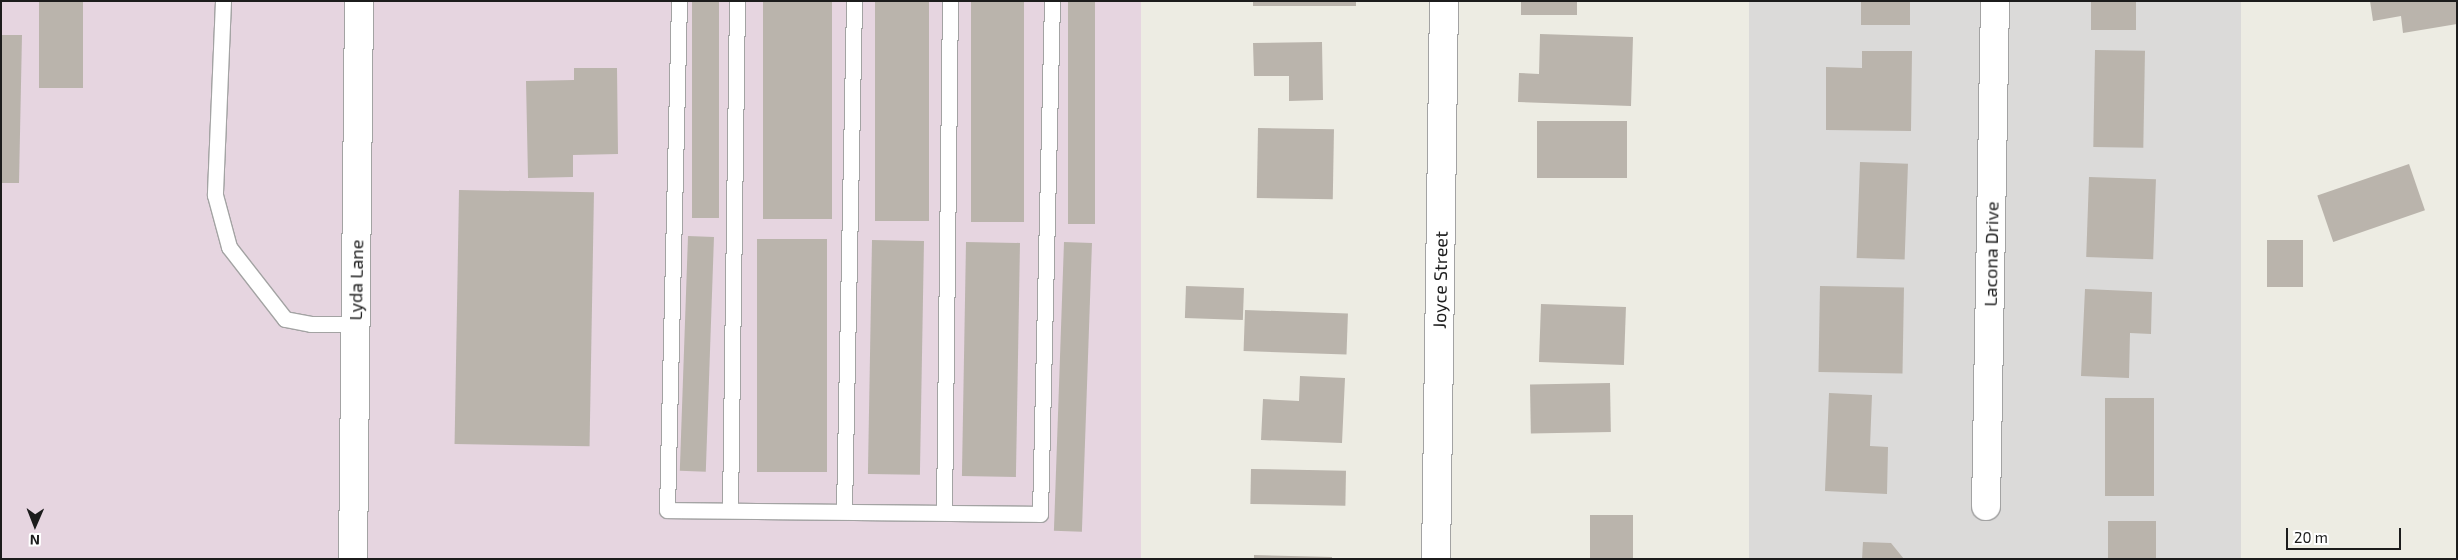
<!DOCTYPE html>
<style>
body{margin:0}
#map{position:relative;width:2458px;height:560px;overflow:hidden;background:#edece3;font-family:"Exo 2",sans-serif}
div>[style]{position:absolute}
.residential>*{inset:0;background:#dbdad9;transform-origin:0 0}
.industrial>*{inset:0;background:#e6d5e0;transform-origin:0 0}
.building>*{inset:0;background:#bab4ac;transform-origin:0 0}
.roads{filter:drop-shadow(1px 0 #a3a3a3) drop-shadow(-1px 0 #a3a3a3) drop-shadow(0 1px #a3a3a3) drop-shadow(0 -1px #a3a3a3)}
.lane>*{height:15px;margin:-7.5px;padding:0 7.5px;transform-origin:7.5px;border-radius:7.5px;background:#fff}
.street>*{height:28px;margin:-14px;padding:0 14px;transform-origin:14px;border-radius:14px;background:#fff}
span{translate:-50% -50%;white-space:nowrap;text-align:center;line-height:1.15;-webkit-text-stroke:4.5px #fff;paint-order:stroke}
.street-label{font-size:18px;color:#1c1c1c}
.frame{position:absolute;inset:0;border:2px solid #1c1c1c;pointer-events:none}
.north{position:absolute;left:10px;top:500px;width:50px;height:50px;-webkit-text-stroke:4px #fff;paint-order:stroke;rotate:181deg;font-size:14px;font-weight:700;line-height:20px;text-align:center;color:#1c1c1c}
.north::after{content:'';display:block;margin:auto;width:18px;height:22px;background:#1c1c1c;clip-path:polygon(50% 0,100% 100%,50% 72%,0 100%)}
.scale{position:absolute;left:2286px;top:528px;width:115px;height:22px;box-sizing:border-box;border:2px solid #1c1c1c;border-top:0;padding-left:6px;font-size:15px;line-height:18px;white-space:nowrap;color:#1c1c1c;-webkit-text-stroke:4px #fff;paint-order:stroke}
</style>
<div id="map">
<div class="residential">
<i style="left:1749px;top:1px;width:492px;height:558px"></i>
</div>
<div class="industrial">
<i style="left:1px;top:1px;width:1140px;height:558px"></i>
</div>
<div class="building">
<i style="left:39px;top:1px;width:44px;height:87px"></i>
<i style="left:692px;top:1px;width:27px;height:217px"></i>
<i style="left:763px;top:1px;width:69px;height:218px"></i>
<i style="left:875px;top:1px;width:54px;height:220px"></i>
<i style="left:971px;top:1px;width:53px;height:221px"></i>
<i style="left:1068px;top:1px;width:27px;height:223px"></i>
<i style="left:1253px;top:1px;width:103px;height:5px"></i>
<i style="left:1521px;top:1px;width:56px;height:14px"></i>
<i style="left:1861px;top:1px;width:49px;height:24px"></i>
<i style="left:2091px;top:1px;width:45px;height:29px"></i>
<i style="clip-path:polygon(2370px 1px,2457px 1px,2457px 24px,2403px 33px,2401px 16px,2373px 21px)"></i>
<i style="clip-path:polygon(1540px 34px,1633px 37px,1631px 106px,1518px 102px,1519px 73px,1539px 74px)"></i>
<i style="clip-path:polygon(1px 35px,22px 35px,19px 183px,1px 183px)"></i>
<i style="clip-path:polygon(1322px 42px,1323px 100px,1289px 101px,1289px 76px,1254px 76px,1253px 43px)"></i>
<i style="left:2095px;top:50px;width:50px;height:97px;rotate:1deg"></i>
<i style="clip-path:polygon(1862px 51px,1912px 51px,1911px 131px,1826px 130px,1826px 67px,1862px 68px)"></i>
<i style="clip-path:polygon(574px 68px,617px 68px,618px 154px,573px 155px,573px 177px,528px 178px,526px 81px,574px 80px)"></i>
<i style="left:1537px;top:121px;width:90px;height:57px"></i>
<i style="left:1258px;top:128px;width:76px;height:70px;rotate:1deg"></i>
<i style="left:1860px;top:162px;width:48px;height:96px;rotate:2deg"></i>
<i style="left:2409px;top:164px;width:49px;height:97px;rotate:71deg"></i>
<i style="left:2089px;top:177px;width:67px;height:80px;rotate:2deg"></i>
<i style="left:459px;top:190px;width:135px;height:254px;rotate:1deg"></i>
<i style="left:688px;top:236px;width:26px;height:235px;rotate:2deg"></i>
<i style="left:757px;top:239px;width:70px;height:233px"></i>
<i style="left:872px;top:240px;width:52px;height:234px;rotate:1deg"></i>
<i style="left:2267px;top:240px;width:36px;height:47px"></i>
<i style="left:966px;top:242px;width:54px;height:234px;rotate:1deg"></i>
<i style="left:1064px;top:242px;width:28px;height:289px;rotate:2deg"></i>
<i style="left:1186px;top:286px;width:58px;height:32px;rotate:2deg"></i>
<i style="left:1820px;top:286px;width:84px;height:86px;rotate:1deg"></i>
<i style="clip-path:polygon(2085px 289px,2152px 292px,2151px 334px,2130px 333px,2129px 378px,2081px 376px)"></i>
<i style="left:1541px;top:304px;width:85px;height:58px;rotate:2deg"></i>
<i style="left:1245px;top:310px;width:103px;height:41px;rotate:2deg"></i>
<i style="clip-path:polygon(1300px 376px,1345px 378px,1342px 443px,1261px 440px,1263px 399px,1299px 401px)"></i>
<i style="left:1610px;top:383px;width:49px;height:80px;rotate:89deg"></i>
<i style="clip-path:polygon(1829px 393px,1872px 395px,1870px 446px,1888px 447px,1887px 494px,1825px 491px)"></i>
<i style="left:2105px;top:398px;width:49px;height:98px"></i>
<i style="left:1251px;top:469px;width:95px;height:35px;rotate:1deg"></i>
<i style="left:1633px;top:515px;width:44px;height:43px;rotate:90deg"></i>
<i style="left:2156px;top:521px;width:38px;height:48px;rotate:90deg"></i>
<i style="clip-path:polygon(1863px 542px,1891px 543px,1904px 559px,1862px 559px)"></i>
<i style="clip-path:polygon(1254px 555px,1332px 557px,1332px 559px,1254px 559px)"></i>
</div>
<div class="roads">
<div class="lane">
<i style="left:223px;top:1px;width:194px;rotate:92.4deg"></i>
<i style="left:215px;top:195px;width:54px;rotate:74.9deg"></i>
<i style="left:229px;top:247px;width:91px;rotate:52.1deg"></i>
<i style="left:285px;top:319px;width:26px;rotate:11deg"></i>
<i style="left:311px;top:324px;width:44px"></i>
<i style="left:679px;top:1px;width:509px;rotate:91.35deg"></i>
<i style="left:667px;top:510px;width:373px;rotate:0.6deg"></i>
<i style="left:1040px;top:514px;width:513px;rotate:-88.66deg"></i>
<i style="left:730px;top:508px;width:507px;rotate:-89.21deg"></i>
<i style="left:844px;top:510px;width:509px;rotate:-88.87deg"></i>
<i style="left:944px;top:512px;width:511px;rotate:-89.33deg"></i>
</div>
<div class="street">
<i style="left:1986px;top:506px;width:505px;rotate:-88.98deg"></i>
<i style="left:353px;top:559px;width:558px;rotate:-89.38deg"></i>
<i style="left:1436px;top:559px;width:558px;rotate:-89.18deg"></i>
</div>
</div>
<div class="street-label">
<span style="left:1991px;top:254px;rotate:-89deg">Lacona Drive</span>
<span style="left:356px;top:280px;rotate:-89deg">Lyda Lane</span>
<span style="left:1440px;top:280px;rotate:-89deg">Joyce Street</span>
</div>
<div class="frame"></div>
<div class="north">N</div>
<div class="scale">20 m</div>
</div>
